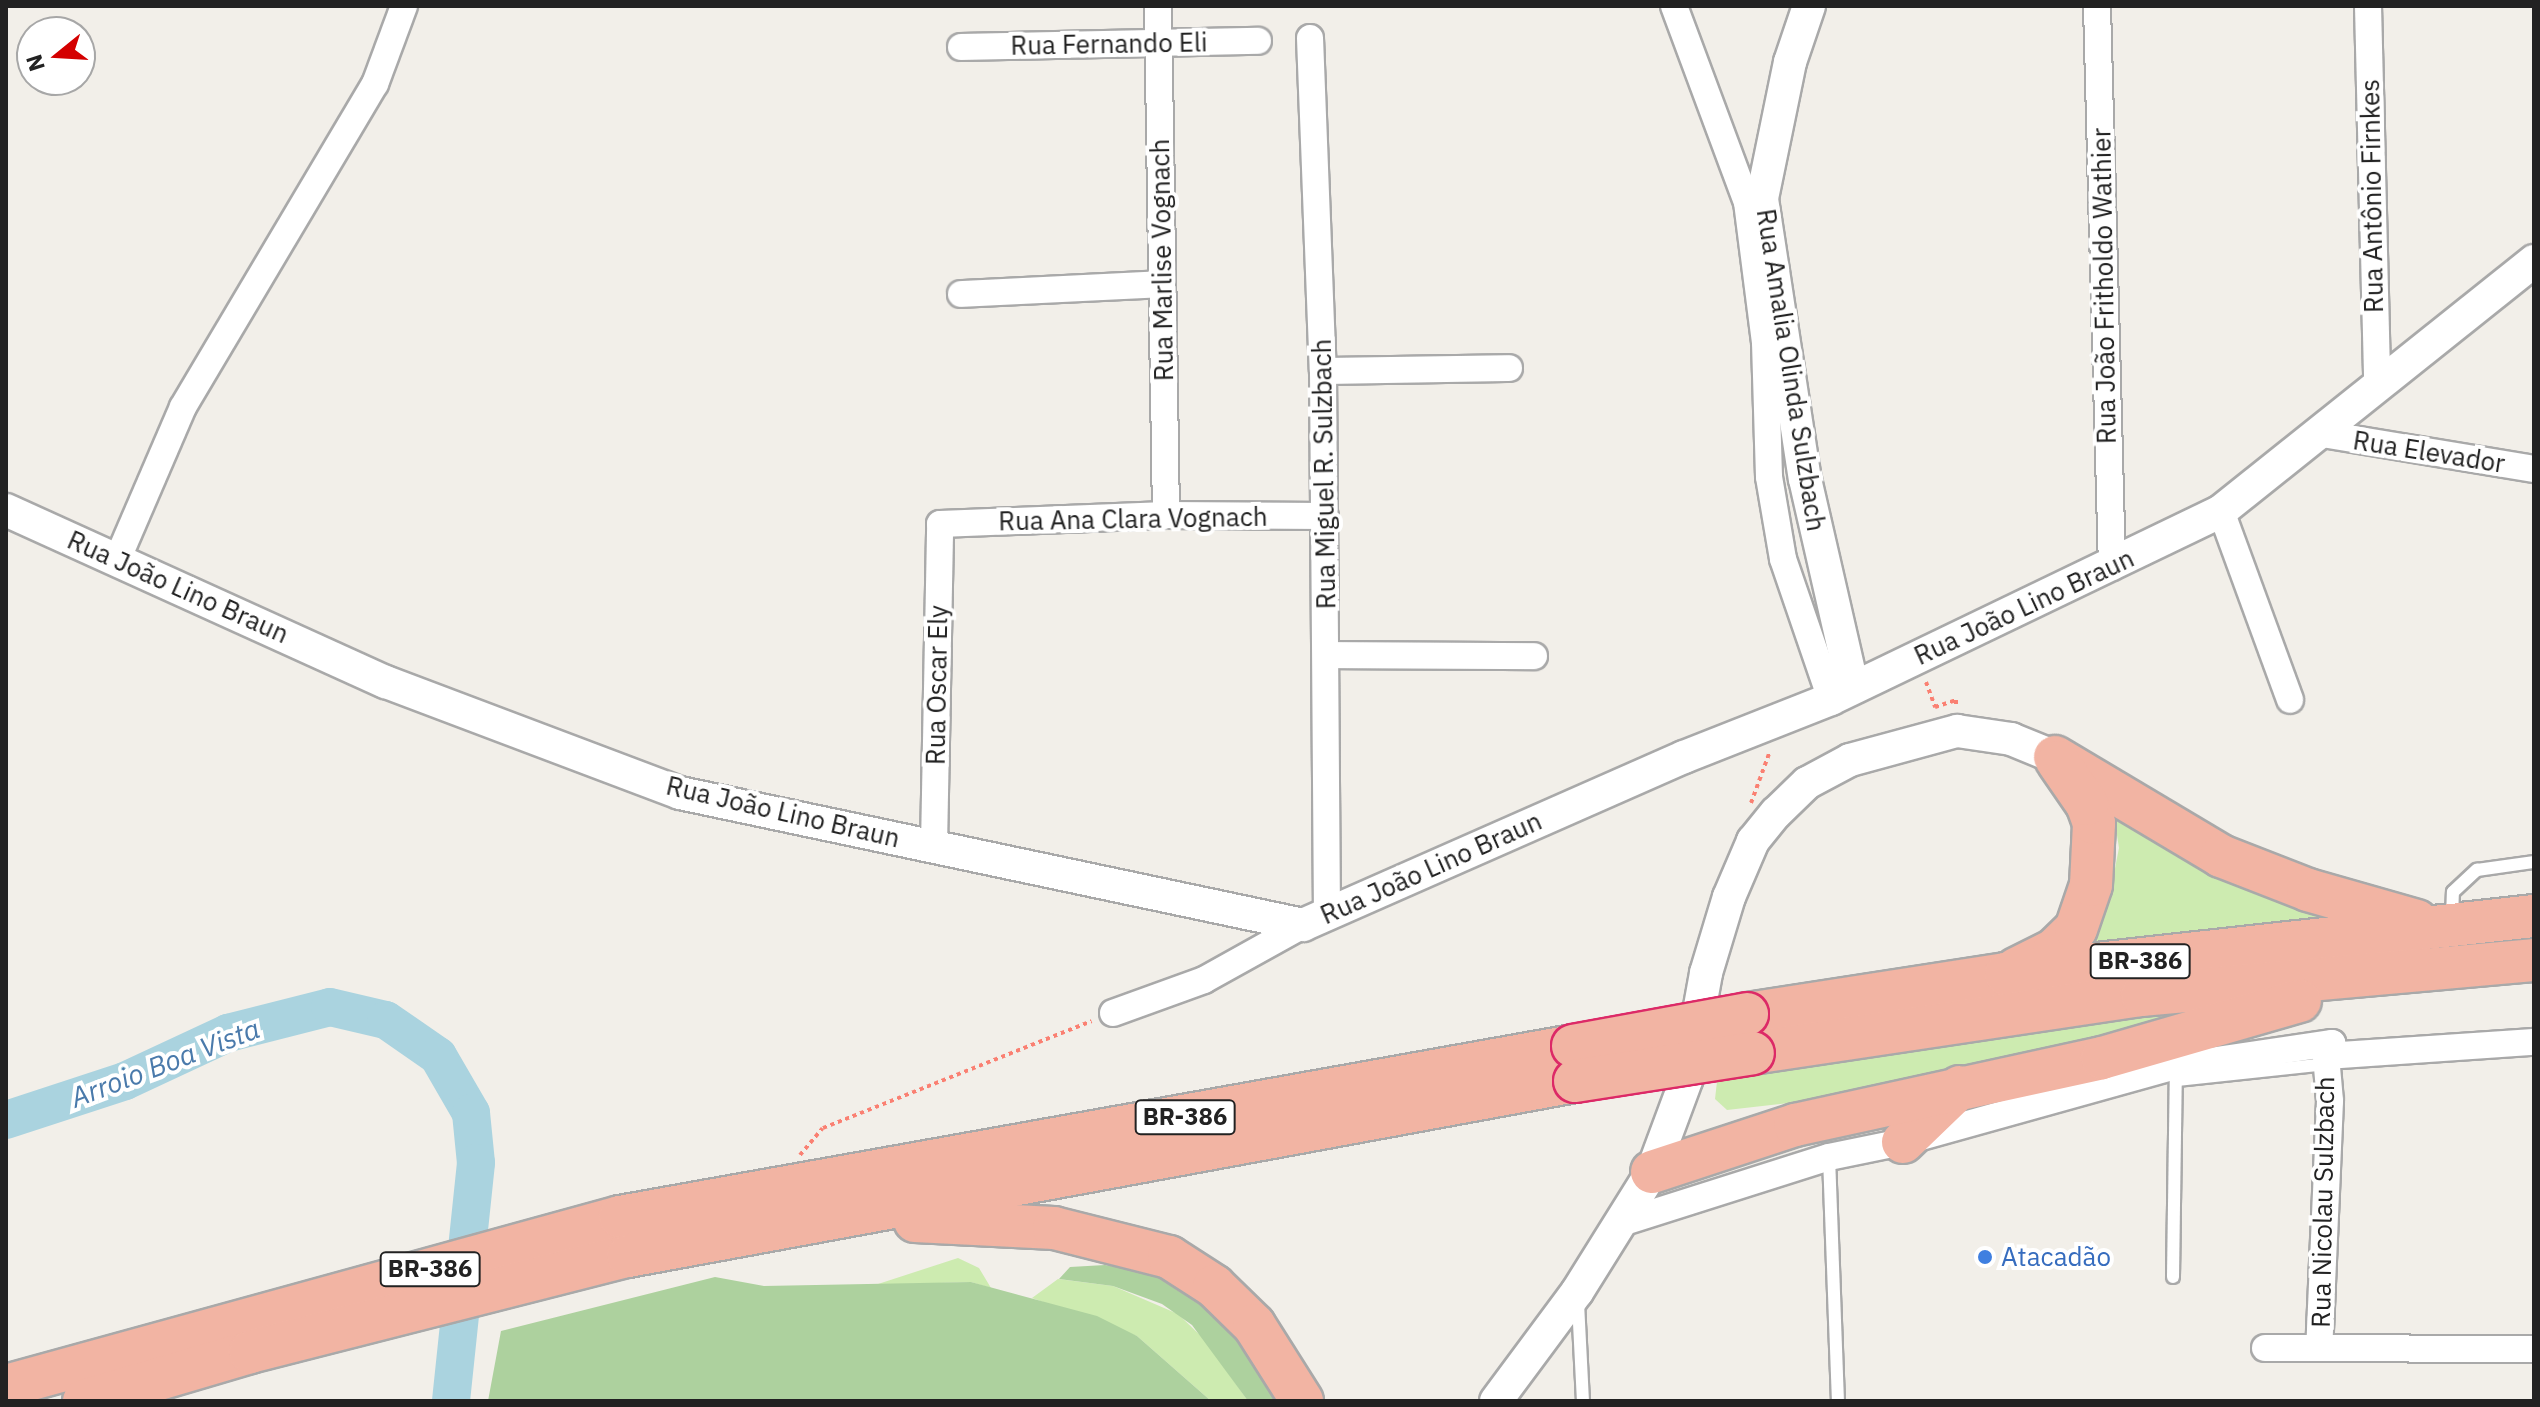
<!DOCTYPE html>
<meta charset="utf-8">
<style>
body{margin:0}
#map{position:relative;width:2540px;height:1407px;overflow:hidden;background:#f2efe9;font-family:"IBM Plex Sans",sans-serif}
div>[style]{position:absolute}
.grass>*{inset:0;background:#cdebb0}
.forest>*{inset:0;background:#add19e}
.river>*{height:38px;margin:-19px;padding:0 19px;transform-origin:19px;border-radius:19px;background:#aad3df}
.path>*{height:4px;margin-top:-2px;transform-origin:0;background:repeating-linear-gradient(90deg,#fa8072 0 4px,transparent 0 8px)}
.roads{filter:drop-shadow(2px 0 #a9a9a9) drop-shadow(-2px 0 #a9a9a9) drop-shadow(0 2px #a9a9a9) drop-shadow(0 -2px #a9a9a9)}
.service>*{height:12px;margin:-6px;padding:0 6px;transform-origin:6px;border-radius:6px;background:#fff}
.minor>*{height:26px;margin:-13px;padding:0 13px;transform-origin:13px;border-radius:13px;background:#fff}
.tertiary>*{height:32px;margin:-16px;padding:0 16px;transform-origin:16px;border-radius:16px;background:#fff}
.trunk>*{height:42px;margin:-21px;padding:0 21px;transform-origin:21px;border-radius:21px;background:#f2b4a3}
.bridges{filter:drop-shadow(2px 0 #dc2a67) drop-shadow(-2px 0 #dc2a67) drop-shadow(0 2px #dc2a67) drop-shadow(0 -2px #dc2a67)}
.trunk-bridge>*{height:42px;margin:-21px;padding:0 21px;transform-origin:21px;border-radius:21px;background:#f2b4a3}
.dots>*{width:22px;height:22px;translate:-50% -50%;box-sizing:border-box;border:4px solid #fff;border-radius:50%}
span{translate:-50% -50%;white-space:nowrap;text-align:center;line-height:1.15;-webkit-text-stroke:8px #fff;paint-order:stroke}
.shield-label span{padding:2px 6px;background:#fff;border:2px solid;border-radius:6px;-webkit-text-stroke-width:0}
.shield-label{font-size:24px;color:#222;font-weight:700}
.street-label{font-size:26px;color:#222}
.shop-label{font-size:26px;color:#366cbe}
.left{translate:0 -50%;text-align:left}
.water-label{font-size:28px;color:#4a7aab;font-style:italic}
.frame{position:absolute;inset:0;border:8px solid #222;pointer-events:none}
.north{position:absolute;left:16px;top:16px;width:80px;height:80px;box-sizing:border-box;background:#fff;border:2px solid #a7a7a7;border-radius:50%;rotate:252deg;font-size:22px;font-weight:700;line-height:32px;text-align:center;color:#222}
.north::after{content:'';display:block;margin:auto;width:28px;height:36px;background:#d40000;clip-path:polygon(50% 0,100% 100%,50% 72%,0 100%)}
</style>
<div id="map">
<div class="grass">
<i style="clip-path:polygon(2114px 816px,2376px 927px,2051px 958px,2112px 883px,2119px 848px)"></i>
<i style="clip-path:polygon(2231px 999px,2044px 1052px,1789px 1103px,1727px 1110px,1715px 1099px,1718px 1073px)"></i>
<i style="clip-path:polygon(958px 1258px,979px 1268px,991px 1288px,971px 1282px,875px 1285px)"></i>
<i style="clip-path:polygon(1058px 1279px,1113px 1286px,1178px 1314px,1204px 1339px,1248px 1401px,1211px 1401px,1137px 1336px,1032px 1298px)"></i>
</div>
<div class="forest">
<i style="clip-path:polygon(1105px 1265px,1172px 1277px,1209px 1292px,1285px 1401px,1248px 1401px,1192px 1325px,1162px 1304px,1113px 1286px,1059px 1279px,1070px 1267px)"></i>
<i style="clip-path:polygon(715px 1277px,764px 1286px,971px 1282px,1097px 1316px,1137px 1336px,1211px 1401px,488px 1401px,501px 1331px)"></i>
</div>
<div class="river">
<i style="left:6px;top:1120px;width:125px;rotate:-18.1deg"></i>
<i style="left:125px;top:1081px;width:114px;rotate:-25deg"></i>
<i style="left:228px;top:1033px;width:105px;rotate:-14.3deg"></i>
<i style="left:330px;top:1007px;width:57px;rotate:13.1deg"></i>
<i style="left:386px;top:1020px;width:63px;rotate:34.7deg"></i>
<i style="left:438px;top:1056px;width:66px;rotate:59.9deg"></i>
<i style="left:471px;top:1113px;width:50px;rotate:84.3deg"></i>
<i style="left:476px;top:1163px;width:239px;rotate:96deg"></i>
</div>
<div class="path">
<i style="left:1926px;top:682px;width:27px;rotate:70deg"></i>
<i style="left:1935px;top:707px;width:22px;rotate:-18deg"></i>
<i style="left:1956px;top:700px;width:7px;rotate:90deg"></i>
<i style="left:1751px;top:803px;width:55px;rotate:-69.9deg"></i>
<i style="left:800px;top:1155px;width:35px;rotate:-50deg"></i>
<i style="left:823px;top:1128px;width:289px;rotate:-21.7deg"></i>
</div>
<div class="roads">
<div class="service">
<i style="left:2452px;top:918px;width:26px;rotate:-88deg"></i>
<i style="left:2453px;top:892px;width:33px;rotate:-43deg"></i>
<i style="left:2477px;top:870px;width:58px;rotate:-8deg"></i>
<i style="left:2177px;top:1080px;width:141px;rotate:-6.1deg"></i>
<i style="left:2317px;top:1065px;width:10px;rotate:-45deg"></i>
<i style="left:1829px;top:1157px;width:244px;rotate:87.9deg"></i>
<i style="left:2173px;top:1277px;width:211px;rotate:-89.2deg"></i>
<i style="left:1578px;top:1303px;width:98px;rotate:87.1deg"></i>
</div>
<div class="minor">
<i style="left:1158px;top:6px;width:509px;rotate:89.1deg"></i>
<i style="left:1674px;top:6px;width:209px;rotate:69.6deg"></i>
<i style="left:1747px;top:202px;width:141px;rotate:82.7deg"></i>
<i style="left:1765px;top:342px;width:135px;rotate:88.3deg"></i>
<i style="left:1769px;top:477px;width:83px;rotate:80.3deg"></i>
<i style="left:1783px;top:559px;width:148px;rotate:71.1deg"></i>
<i style="left:2097px;top:6px;width:561px;rotate:88.47deg"></i>
<i style="left:2368px;top:6px;width:379px;rotate:88.6deg"></i>
<i style="left:1310px;top:38px;width:333px;rotate:87.8deg"></i>
<i style="left:1323px;top:371px;width:540px;rotate:89.58deg"></i>
<i style="left:961px;top:47px;width:297px;rotate:-1.2deg"></i>
<i style="left:961px;top:294px;width:201px;rotate:-2.8deg"></i>
<i style="left:1323px;top:371px;width:186px;rotate:-0.9deg"></i>
<i style="left:2323px;top:434px;width:214px;rotate:9.4deg"></i>
<i style="left:2221px;top:511px;width:201px;rotate:69.9deg"></i>
<i style="left:118px;top:558px;width:164px;rotate:-66.7deg"></i>
<i style="left:183px;top:407px;width:376px;rotate:-59.3deg"></i>
<i style="left:375px;top:84px;width:83px;rotate:-69.6deg"></i>
<i style="left:1328px;top:655px;width:206px;rotate:0.3deg"></i>
<i style="left:934px;top:846px;width:322px;rotate:-88.9deg"></i>
<i style="left:940px;top:524px;width:226px;rotate:-2.3deg"></i>
<i style="left:1166px;top:515px;width:159px;rotate:0.4deg"></i>
<i style="left:1113px;top:1013px;width:97px;rotate:-19.9deg"></i>
<i style="left:1204px;top:980px;width:113px;rotate:-29.1deg"></i>
<i style="left:2326px;top:1056px;width:208px;rotate:-3.9deg"></i>
<i style="left:1624px;top:1222px;width:215px;rotate:-17.6deg"></i>
<i style="left:1829px;top:1157px;width:76px;rotate:-11.5deg"></i>
<i style="left:1903px;top:1142px;width:283px;rotate:-15.6deg"></i>
<i style="left:2176px;top:1066px;width:158px;rotate:-8.4deg"></i>
<i style="left:2332px;top:1043px;width:14px;rotate:115deg"></i>
<i style="left:2326px;top:1056px;width:45px;rotate:84.9deg"></i>
<i style="left:2330px;top:1101px;width:247px;rotate:92.5deg"></i>
<i style="left:2265px;top:1348px;width:269px;rotate:0.2deg"></i>
</div>
<div class="tertiary">
<i style="left:1809px;top:6px;width:59px;rotate:108.7deg"></i>
<i style="left:1790px;top:62px;width:140px;rotate:101.6deg"></i>
<i style="left:1762px;top:199px;width:283px;rotate:81.3deg"></i>
<i style="left:1805px;top:479px;width:214px;rotate:77.1deg"></i>
<i style="left:6px;top:510px;width:417px;rotate:24.4deg"></i>
<i style="left:386px;top:682px;width:314px;rotate:20.7deg"></i>
<i style="left:680px;top:793px;width:637px;rotate:11.96deg"></i>
<i style="left:1303px;top:925px;width:416px;rotate:-23.8deg"></i>
<i style="left:1684px;top:757px;width:158px;rotate:-21.5deg"></i>
<i style="left:1831px;top:699px;width:433px;rotate:-25.7deg"></i>
<i style="left:2221px;top:511px;width:401px;rotate:-38.6deg"></i>
<i style="left:1496px;top:1401px;width:136px;rotate:-53.4deg"></i>
<i style="left:1577px;top:1292px;width:142px;rotate:-58deg"></i>
<i style="left:1652px;top:1172px;width:100px;rotate:-69.6deg"></i>
<i style="left:1687px;top:1078px;width:107px;rotate:-79.7deg"></i>
<i style="left:1706px;top:973px;width:79px;rotate:-73.2deg"></i>
<i style="left:1729px;top:897px;width:61px;rotate:-66.8deg"></i>
<i style="left:1753px;top:841px;width:36px;rotate:-51deg"></i>
<i style="left:1776px;top:813px;width:43px;rotate:-44.1deg"></i>
<i style="left:1807px;top:783px;width:49px;rotate:-28.1deg"></i>
<i style="left:1850px;top:760px;width:111px;rotate:-15.2deg"></i>
<i style="left:1957px;top:731px;width:55px;rotate:8.4deg"></i>
<i style="left:2011px;top:739px;width:48px;rotate:22.2deg"></i>
</div>
<div class="trunk">
<i style="left:2055px;top:757px;width:193px;rotate:30.8deg"></i>
<i style="left:2221px;top:856px;width:93px;rotate:21.3deg"></i>
<i style="left:2308px;top:890px;width:113px;rotate:15.9deg"></i>
<i style="left:2016px;top:969px;width:42px;rotate:-26.6deg"></i>
<i style="left:2054px;top:950px;width:30px;rotate:-44deg"></i>
<i style="left:2076px;top:929px;width:46px;rotate:-71.2deg"></i>
<i style="left:2091px;top:885px;width:62px;rotate:-87.2deg"></i>
<i style="left:2094px;top:823px;width:20px;rotate:-110deg"></i>
<i style="left:2087px;top:804px;width:51px;rotate:-124.6deg"></i>
<i style="left:1747px;top:1014px;width:262px;rotate:-8.8deg"></i>
<i style="left:2006px;top:974px;width:531px;rotate:-6.27deg"></i>
<i style="left:1753px;top:1053px;width:393px;rotate:-8.5deg"></i>
<i style="left:2142px;top:995px;width:394px;rotate:-5.1deg"></i>
<i style="left:1903px;top:1142px;width:79px;rotate:-44deg"></i>
<i style="left:1652px;top:1172px;width:151px;rotate:-18.2deg"></i>
<i style="left:1795px;top:1125px;width:314px;rotate:-12.3deg"></i>
<i style="left:2102px;top:1058px;width:206px;rotate:-16.1deg"></i>
<i style="left:915px;top:1221px;width:139px;rotate:2.9deg"></i>
<i style="left:1054px;top:1228px;width:119px;rotate:14.2deg"></i>
<i style="left:1169px;top:1257px;width:54px;rotate:32.8deg"></i>
<i style="left:1214px;top:1286px;width:56px;rotate:44.3deg"></i>
<i style="left:1254px;top:1325px;width:90px;rotate:57.7deg"></i>
<i style="left:6px;top:1386px;width:637px;rotate:-15.39deg"></i>
<i style="left:620px;top:1217px;width:968px;rotate:-10.17deg"></i>
<i style="left:84px;top:1401px;width:173px;rotate:-16.4deg"></i>
<i style="left:250px;top:1352px;width:390px;rotate:-14.3deg"></i>
<i style="left:628px;top:1256px;width:963px;rotate:-10.47deg"></i>
</div>
</div>
<div class="bridges">
<div class="trunk-bridge">
<i style="left:1573px;top:1046px;width:177px;rotate:-10.4deg"></i>
<i style="left:1575px;top:1081px;width:180px;rotate:-8.9deg"></i>
</div>
</div>
<div class="dots">
<i style="left:1985px;top:1257px;background:#3f7fe0"></i>
</div>
<div class="shield-label">
<span style="left:2140px;top:961px">BR-386</span>
<span style="left:1185px;top:1117px">BR-386</span>
<span style="left:430px;top:1269px">BR-386</span>
</div>
<div class="street-label">
<span style="left:1109px;top:44px;rotate:-1deg">Rua Fernando Eli</span>
<span style="left:2372px;top:196px;rotate:-91deg">Rua Antônio Firnkes</span>
<span style="left:1162px;top:260px;rotate:-91deg">Rua Marlise Vognach</span>
<span style="left:2104px;top:286px;rotate:-91deg">Rua João Fritholdo Wathier</span>
<span style="left:1791px;top:370px;rotate:81deg">Rua Amalia Olinda Sulzbach</span>
<span style="left:2429px;top:452px;rotate:9deg">Rua Elevador</span>
<span style="left:1324px;top:474px;rotate:-91deg">Rua Miguel R. Sulzbach</span>
<span style="left:1133px;top:519px;rotate:-1deg">Rua Ana Clara Vognach</span>
<span style="left:178px;top:587px;rotate:24deg">Rua João Lino Braun</span>
<span style="left:2024px;top:607px;rotate:-25deg">Rua João Lino Braun</span>
<span style="left:937px;top:685px;rotate:-89deg">Rua Oscar Ely</span>
<span style="left:783px;top:812px;rotate:13deg">Rua João Lino Braun</span>
<span style="left:1431px;top:868px;rotate:-24deg">Rua João Lino Braun</span>
<span style="left:2323px;top:1202px;rotate:-89deg">Rua Nicolau Sulzbach</span>
</div>
<div class="shop-label">
<span class="left" style="left:2001px;top:1257px">Atacadão</span>
</div>
<div class="water-label">
<span style="left:165px;top:1063px;rotate:-21deg">Arroio Boa Vista</span>
</div>
<div class="frame"></div>
<div class="north">N</div>
</div>
